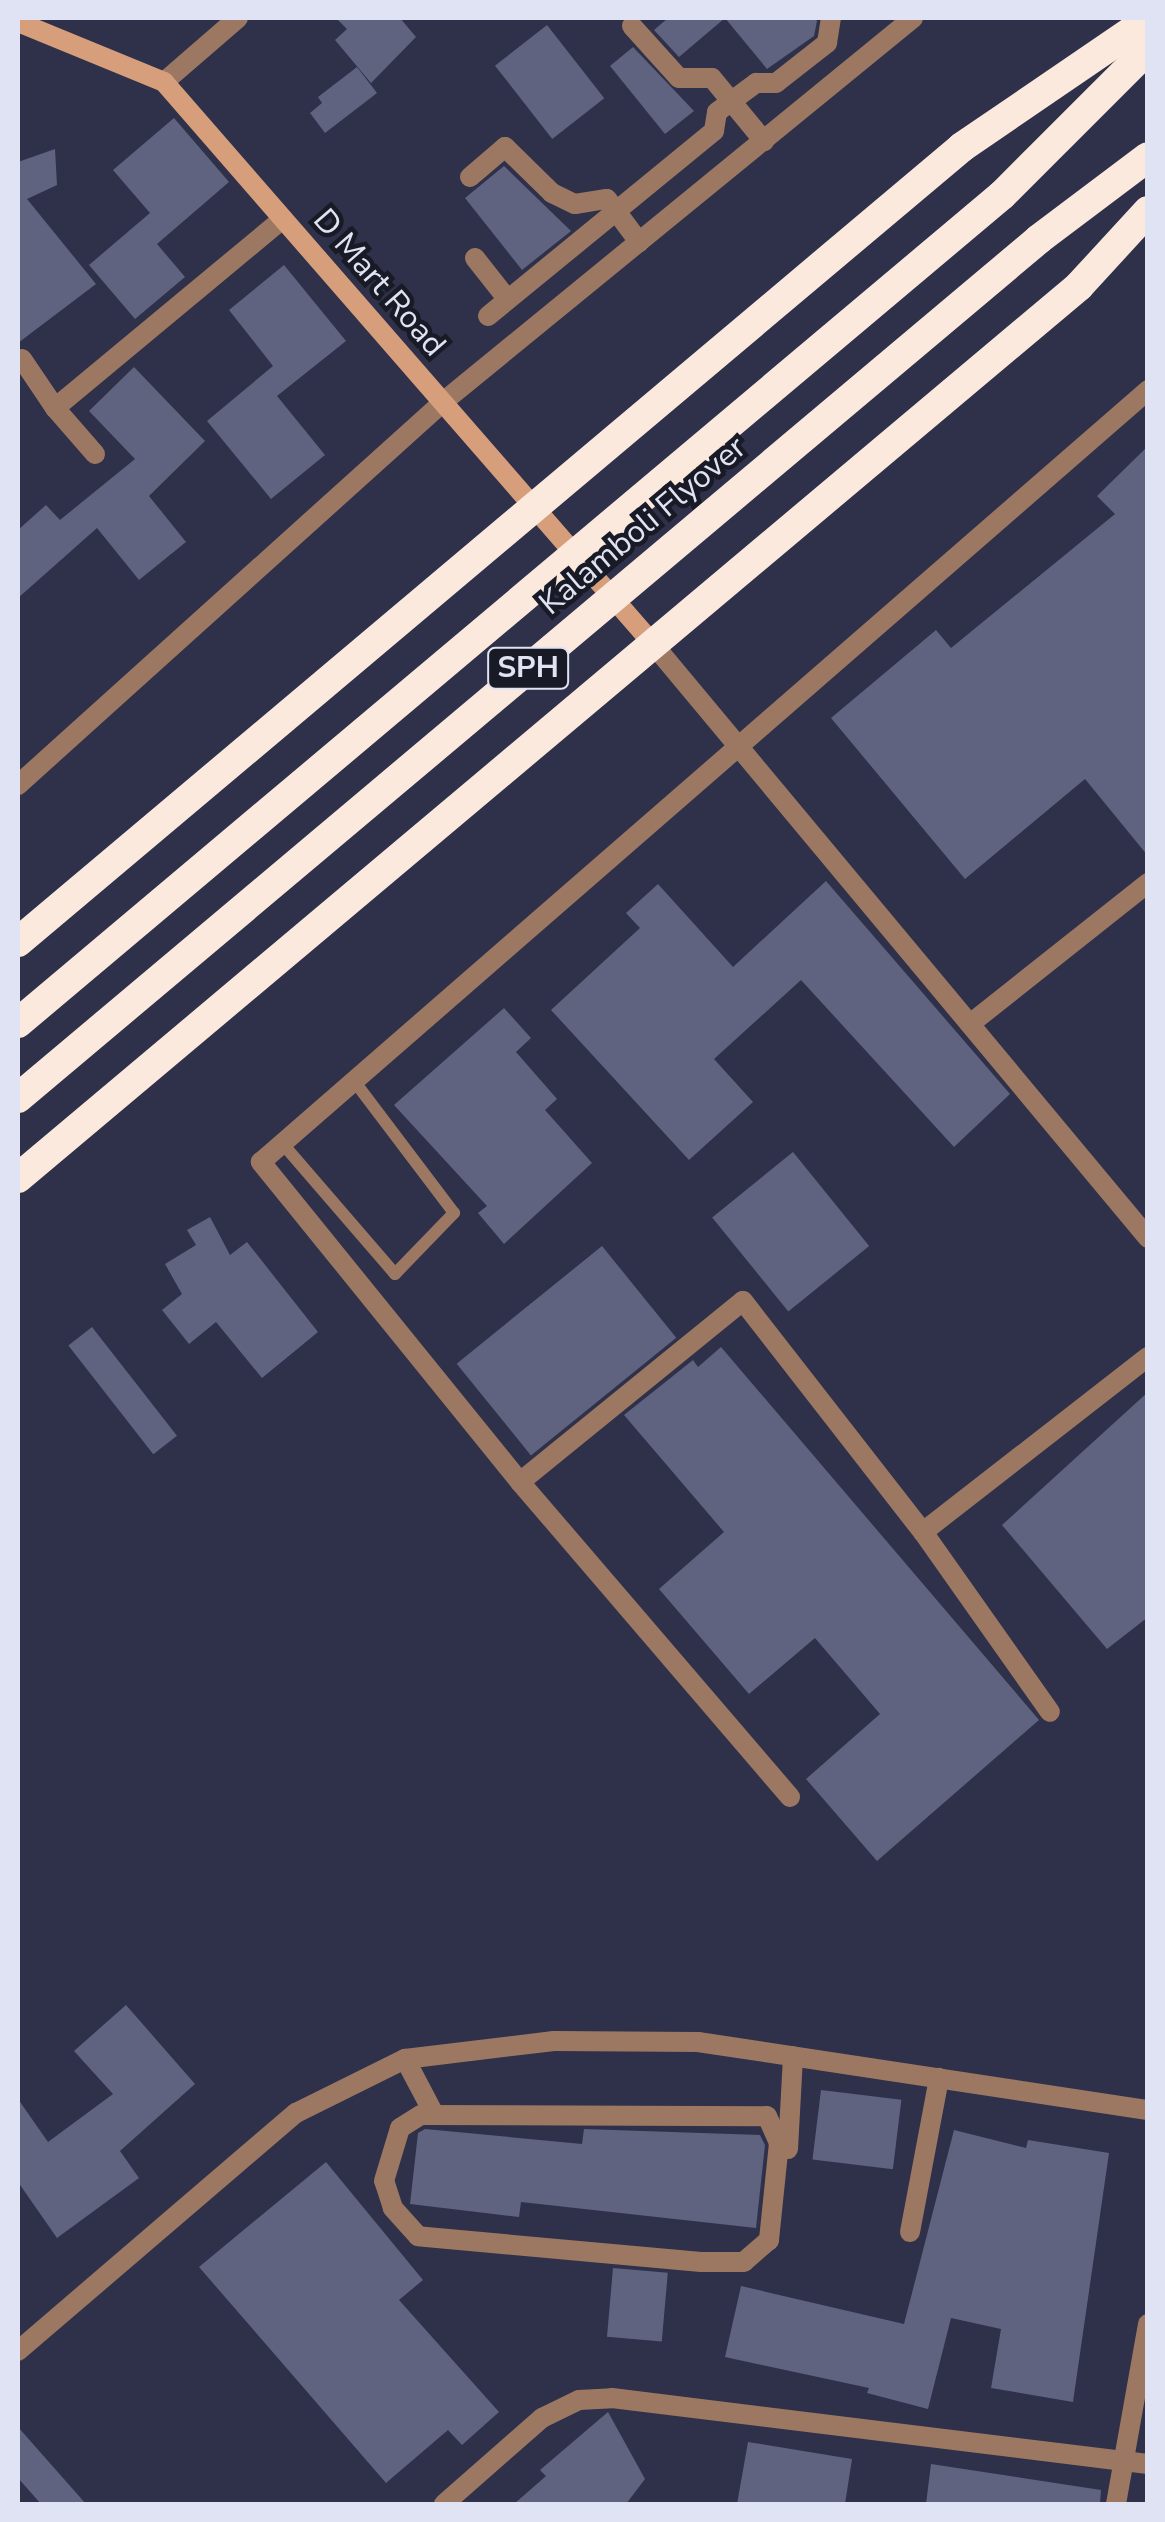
<!DOCTYPE html>
<style>
body{margin:0}
#map{position:relative;width:1165px;height:2522px;overflow:hidden;background:#2e3149;font-family:"Nunito Sans",sans-serif}
div>[style]{position:absolute}
.building>*{inset:0;background:#5f637f;transform-origin:0 0}
.service>*{height:12px;margin:-6px;padding:0 6px;transform-origin:6px;border-radius:6px;background:#9c7863}
.minor>*{height:20px;margin:-10px;padding:0 10px;transform-origin:10px;border-radius:10px;background:#9c7863}
.tertiary>*{height:20px;margin:-10px;padding:0 10px;transform-origin:10px;border-radius:10px;background:#9c7863}
.secondary>*{height:20px;margin:-10px;padding:0 10px;transform-origin:10px;border-radius:10px;background:#d79e7c}
.motorway>*{height:30px;margin:-15px;padding:0 15px;transform-origin:15px;border-radius:15px;background:#fbe9de}
.motorway-bridge>*{height:30px;margin:-15px;padding:0 15px;transform-origin:15px;border-radius:15px;background:#fbe9de}
span{translate:-50% -50%;white-space:nowrap;text-align:center;line-height:1.15;-webkit-text-stroke:9px #181a25;paint-order:stroke}
.shield-label span{padding:2px 8px;background:#181a25;border:2px solid;border-radius:8px;-webkit-text-stroke-width:0}
.shield-label{font-size:30px;color:#e0e3f3;font-weight:700}
.street-label{font-size:32px;color:#e0e3f3}
.frame{position:absolute;inset:0;border:20px solid #e0e3f3;pointer-events:none}
</style>
<div id="map">
<div class="building">
<i style="clip-path:polygon(336px 18px,400px 18px,416px 37px,371px 83px,335px 40px,347px 29px)"></i>
<i style="clip-path:polygon(668px 18px,725px 18px,679px 57px,654px 30px)"></i>
<i style="clip-path:polygon(725px 18px,814px 18px,817px 21px,814px 36px,767px 69px)"></i>
<i style="left:547px;top:25px;width:93px;height:66px;rotate:52deg"></i>
<i style="clip-path:polygon(633px 47px,694px 111px,665px 134px,610px 66px)"></i>
<i style="clip-path:polygon(357px 67px,377px 93px,325px 133px,310px 113px,322px 103px,318px 97px)"></i>
<i style="clip-path:polygon(174px 118px,229px 182px,157px 244px,185px 277px,135px 319px,89px 265px,150px 213px,113px 170px)"></i>
<i style="clip-path:polygon(55px 149px,57px 185px,27px 199px,96px 284px,18px 343px,18px 162px)"></i>
<i style="clip-path:polygon(504px 166px,571px 231px,522px 270px,465px 198px)"></i>
<i style="clip-path:polygon(284px 265px,346px 341px,277px 396px,325px 455px,271px 499px,207px 421px,273px 366px,229px 310px)"></i>
<i style="clip-path:polygon(134px 367px,205px 441px,149px 496px,186px 542px,139px 580px,97px 528px,18px 598px,18px 530px,46px 505px,60px 520px,135px 459px,89px 411px)"></i>
<i style="clip-path:polygon(1148px 446px,1148px 856px,1085px 779px,965px 879px,831px 718px,936px 630px,951px 648px,1115px 514px,1097px 496px)"></i>
<i style="clip-path:polygon(826px 881px,1010px 1094px,954px 1147px,801px 980px,714px 1059px,753px 1102px,689px 1160px,551px 1010px,640px 928px,626px 913px,658px 884px,733px 967px)"></i>
<i style="clip-path:polygon(504px 1008px,531px 1038px,516px 1052px,557px 1099px,545px 1110px,592px 1163px,504px 1244px,478px 1213px,487px 1206px,394px 1105px)"></i>
<i style="left:793px;top:1152px;width:121px;height:104px;rotate:51deg"></i>
<i style="clip-path:polygon(210px 1217px,230px 1255px,247px 1242px,318px 1332px,262px 1378px,216px 1322px,189px 1344px,162px 1310px,182px 1294px,165px 1264px,196px 1245px,187px 1230px)"></i>
<i style="left:602px;top:1246px;width:118px;height:187px;rotate:51deg"></i>
<i style="left:92px;top:1327px;width:138px;height:30px;rotate:52deg"></i>
<i style="clip-path:polygon(721px 1347px,1039px 1720px,877px 1861px,806px 1779px,880px 1714px,815px 1638px,749px 1694px,659px 1589px,724px 1532px,624px 1415px,693px 1360px,698px 1367px)"></i>
<i style="clip-path:polygon(1148px 1392px,1148px 1617px,1107px 1649px,1002px 1525px)"></i>
<i style="clip-path:polygon(126px 2005px,195px 2084px,120px 2151px,139px 2178px,57px 2238px,18px 2182px,18px 2099px,48px 2142px,113px 2094px,74px 2051px)"></i>
<i style="left:821px;top:2090px;width:81px;height:70px;rotate:7deg"></i>
<i style="clip-path:polygon(425px 2129px,582px 2144px,584px 2129px,760px 2135px,765px 2145px,756px 2228px,521px 2202px,519px 2217px,410px 2204px,418px 2133px)"></i>
<i style="clip-path:polygon(954px 2130px,1026px 2148px,1028px 2140px,1109px 2153px,1073px 2402px,991px 2388px,1001px 2329px,951px 2318px,928px 2409px,867px 2393px,869px 2388px,725px 2357px,741px 2286px,904px 2324px)"></i>
<i style="clip-path:polygon(326px 2162px,423px 2280px,399px 2300px,499px 2412px,462px 2445px,448px 2430px,386px 2483px,199px 2267px)"></i>
<i style="left:613px;top:2268px;width:55px;height:69px;rotate:5deg"></i>
<i style="clip-path:polygon(608px 2412px,645px 2479px,626px 2504px,514px 2504px,546px 2476px,540px 2470px)"></i>
<i style="clip-path:polygon(18px 2427px,86px 2504px,41px 2504px,18px 2478px)"></i>
<i style="clip-path:polygon(748px 2442px,852px 2459px,845px 2504px,737px 2504px)"></i>
<i style="clip-path:polygon(931px 2464px,1101px 2490px,1100px 2504px,926px 2504px)"></i>
</div>
<div class="service">
<i style="left:282px;top:1143px;width:173px;rotate:49.2deg"></i>
<i style="left:395px;top:1274px;width:85px;rotate:-46deg"></i>
<i style="left:454px;top:1213px;width:166px;rotate:-127.1deg"></i>
</div>
<div class="minor">
<i style="left:632px;top:26px;width:70px;rotate:47.9deg"></i>
<i style="left:679px;top:78px;width:33px"></i>
<i style="left:712px;top:78px;width:82px;rotate:50.5deg"></i>
<i style="left:164px;top:82px;width:98px;rotate:-40.9deg"></i>
<i style="left:470px;top:177px;width:46px;rotate:-40.6deg"></i>
<i style="left:505px;top:147px;width:66px;rotate:44.4deg"></i>
<i style="left:552px;top:193px;width:25px;rotate:26deg"></i>
<i style="left:575px;top:204px;width:32px;rotate:-9deg"></i>
<i style="left:607px;top:199px;width:54px;rotate:53.3deg"></i>
<i style="left:475px;top:258px;width:53px;rotate:51.8deg"></i>
<i style="left:488px;top:316px;width:292px;rotate:-39.3deg"></i>
<i style="left:714px;top:131px;width:19px;rotate:-81deg"></i>
<i style="left:717px;top:112px;width:49px;rotate:-36.6deg"></i>
<i style="left:756px;top:83px;width:20px"></i>
<i style="left:776px;top:83px;width:65px;rotate:-38.1deg"></i>
<i style="left:827px;top:43px;width:25px;rotate:-81deg"></i>
<i style="left:22px;top:359px;width:59px;rotate:56deg"></i>
<i style="left:55px;top:408px;width:296px;rotate:-39.7deg"></i>
<i style="left:55px;top:408px;width:61px;rotate:49deg"></i>
<i style="left:653px;top:644px;width:773px;rotate:50.19deg"></i>
<i style="left:970px;top:1024px;width:227px;rotate:-38.4deg"></i>
<i style="left:520px;top:1482px;width:287px;rotate:-39.1deg"></i>
<i style="left:743px;top:1301px;width:293px;rotate:52.1deg"></i>
<i style="left:923px;top:1532px;width:285px;rotate:-37.9deg"></i>
<i style="left:923px;top:1532px;width:220px;rotate:54.8deg"></i>
<i style="left:790px;top:1797px;width:415px;rotate:-130.6deg"></i>
<i style="left:520px;top:1482px;width:412px;rotate:-129deg"></i>
<i style="left:261px;top:1162px;width:1176px;rotate:-41.03deg"></i>
<i style="left:405px;top:2059px;width:62px;rotate:62.2deg"></i>
<i style="left:421px;top:2115px;width:346px;rotate:0.2deg"></i>
<i style="left:767px;top:2116px;width:30px;rotate:66deg"></i>
<i style="left:779px;top:2143px;width:98px;rotate:95.9deg"></i>
<i style="left:769px;top:2240px;width:33px;rotate:139deg"></i>
<i style="left:744px;top:2262px;width:43px;rotate:180deg"></i>
<i style="left:701px;top:2262px;width:284px;rotate:-174.8deg"></i>
<i style="left:418px;top:2236px;width:38px;rotate:-132deg"></i>
<i style="left:393px;top:2208px;width:28px;rotate:-108deg"></i>
<i style="left:384px;top:2181px;width:55px;rotate:-73.2deg"></i>
<i style="left:400px;top:2128px;width:25px;rotate:-32deg"></i>
<i style="left:788px;top:2149px;width:93px;rotate:-86.9deg"></i>
<i style="left:910px;top:2232px;width:157px;rotate:-79.3deg"></i>
<i style="left:444px;top:2504px;width:130px;rotate:-41.3deg"></i>
<i style="left:542px;top:2418px;width:41px;rotate:-25.9deg"></i>
<i style="left:579px;top:2400px;width:33px;rotate:-3deg"></i>
<i style="left:612px;top:2398px;width:540px;rotate:7.02deg"></i>
</div>
<div class="tertiary">
<i style="left:18px;top:785px;width:572px;rotate:-42.02deg"></i>
<i style="left:443px;top:402px;width:607px;rotate:-39.25deg"></i>
<i style="left:18px;top:2351px;width:366px;rotate:-40.6deg"></i>
<i style="left:296px;top:2113px;width:122px;rotate:-26.4deg"></i>
<i style="left:405px;top:2059px;width:150px;rotate:-6.9deg"></i>
<i style="left:554px;top:2041px;width:144px;rotate:0.4deg"></i>
<i style="left:698px;top:2042px;width:455px;rotate:8.6deg"></i>
<i style="left:1116px;top:2504px;width:183px;rotate:-79.9deg"></i>
</div>
<div class="secondary">
<i style="left:18px;top:22px;width:158px;rotate:22.3deg"></i>
<i style="left:164px;top:82px;width:745px;rotate:48.97deg"></i>
</div>
<div class="motorway">
<i style="left:1002px;top:195px;width:206px;rotate:-45deg"></i>
<i style="left:1039px;top:239px;width:136px;rotate:-37deg"></i>
<i style="left:18px;top:942px;width:1234px;rotate:-40.1deg"></i>
<i style="left:962px;top:147px;width:225px;rotate:-34.3deg"></i>
<i style="left:18px;top:1178px;width:1386px;rotate:-40.05deg"></i>
<i style="left:1079px;top:286px;width:102px;rotate:-47.4deg"></i>
</div>
<div class="motorway-bridge">
<i style="left:18px;top:1023px;width:1286px;rotate:-40.08deg"></i>
<i style="left:18px;top:1098px;width:1334px;rotate:-40.07deg"></i>
</div>
<div class="shield-label">
<span style="left:528px;top:668px">SPH</span>
</div>
<div class="street-label">
<span style="left:379px;top:283px;rotate:49deg">D Mart Road</span>
<span style="left:643px;top:526px;rotate:-40deg">Kalamboli Flyover</span>
</div>
<div class="frame"></div>
</div>
